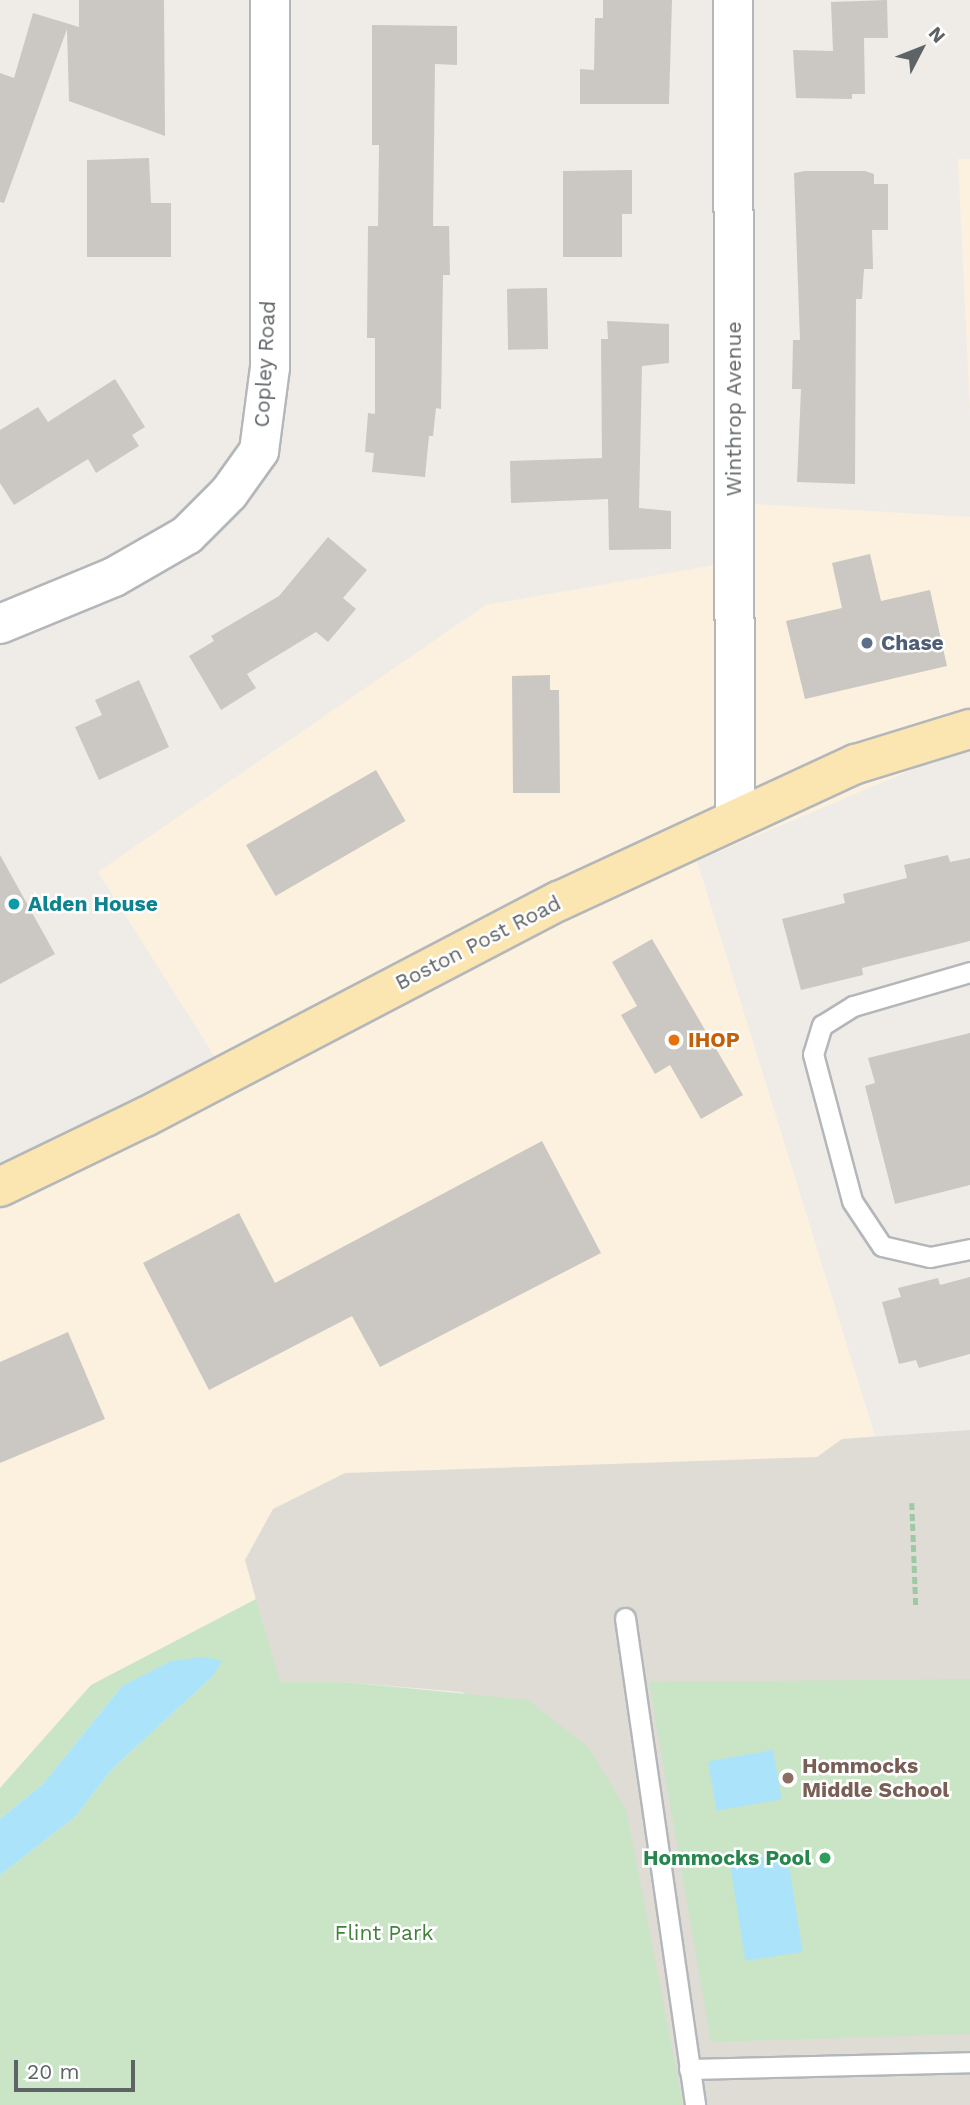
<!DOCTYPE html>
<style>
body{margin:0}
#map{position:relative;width:970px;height:2105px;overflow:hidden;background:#efece7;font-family:"Work Sans",sans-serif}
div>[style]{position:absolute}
.commercial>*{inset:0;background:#fcf1df}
.education>*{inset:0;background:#dfdcd5}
.green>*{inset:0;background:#c9e5c5}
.water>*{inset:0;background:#abe3fb;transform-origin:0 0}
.building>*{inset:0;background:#cbc7c3;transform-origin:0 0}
.path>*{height:4.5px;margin-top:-2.25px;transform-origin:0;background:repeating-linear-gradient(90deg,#9fc9a5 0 7px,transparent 0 10.5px)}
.roads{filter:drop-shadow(2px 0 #b4b7ba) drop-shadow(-2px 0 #b4b7ba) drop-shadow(0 2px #b4b7ba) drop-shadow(0 -2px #b4b7ba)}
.service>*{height:19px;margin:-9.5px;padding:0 9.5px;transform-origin:9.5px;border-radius:9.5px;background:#fff}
.minor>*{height:38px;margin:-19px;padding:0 19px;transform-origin:19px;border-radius:19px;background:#fff}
.primary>*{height:38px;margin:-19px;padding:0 19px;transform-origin:19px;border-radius:19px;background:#fbe5b0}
.dots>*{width:19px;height:19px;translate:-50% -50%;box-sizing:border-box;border:4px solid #fff;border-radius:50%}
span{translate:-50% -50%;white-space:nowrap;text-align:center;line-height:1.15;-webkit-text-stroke:5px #fff;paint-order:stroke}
.street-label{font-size:21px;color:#5e6366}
.service-label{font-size:21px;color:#4e5e75;font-weight:700}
.left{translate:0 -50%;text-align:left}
.culture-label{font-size:21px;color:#0d838f;font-weight:700}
.food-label{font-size:21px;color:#c56008;font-weight:700}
.education-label{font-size:21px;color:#785e54;font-weight:700}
.leisure-label{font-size:21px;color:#27864d;font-weight:700}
.right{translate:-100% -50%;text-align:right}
.park-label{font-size:21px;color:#408239}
.north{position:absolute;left:886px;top:14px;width:70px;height:70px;-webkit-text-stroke:5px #fff;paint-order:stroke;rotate:48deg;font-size:19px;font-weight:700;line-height:28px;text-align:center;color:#5e6366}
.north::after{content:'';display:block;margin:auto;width:24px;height:32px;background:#5e6366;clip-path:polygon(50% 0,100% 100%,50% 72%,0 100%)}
.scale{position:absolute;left:14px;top:2060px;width:121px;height:32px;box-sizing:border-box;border:4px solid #5e6366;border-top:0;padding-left:9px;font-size:21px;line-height:24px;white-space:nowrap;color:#5e6366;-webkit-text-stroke:5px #fff;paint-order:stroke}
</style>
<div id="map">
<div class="commercial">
<i style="clip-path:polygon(958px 159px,970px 159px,970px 410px)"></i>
<i style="clip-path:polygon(753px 504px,970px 517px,970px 745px,697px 861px,875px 1436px,842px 1439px,818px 1457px,245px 1559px,256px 1599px,91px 1685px,0 1788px,0 1173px,220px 1065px,98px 872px,486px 605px,755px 558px)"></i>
</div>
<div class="education">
<i style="clip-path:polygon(970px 1430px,970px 2105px,683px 2105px,679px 2086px,463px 1692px,344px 1682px,279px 1682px,245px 1560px,273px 1509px,345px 1473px,817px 1457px,842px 1439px)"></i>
</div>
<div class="green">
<i style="clip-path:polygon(256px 1599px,280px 1682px,344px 1682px,528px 1700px,588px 1747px,626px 1809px,683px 2105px,0 2105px,0 1875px,75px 1817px,112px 1769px,213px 1676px,122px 1686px,43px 1784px,0 1819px,0 1788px,91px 1685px)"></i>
<i style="clip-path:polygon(970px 1679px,970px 2034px,711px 2042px,649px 1682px)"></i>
</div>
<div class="water">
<i style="clip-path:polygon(205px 1657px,222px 1661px,213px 1676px,112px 1769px,75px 1817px,0 1875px,0 1819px,43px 1784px,122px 1686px,171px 1661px)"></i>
<i style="left:773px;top:1750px;width:50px;height:66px;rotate:80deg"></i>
<i style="left:787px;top:1853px;width:100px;height:58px;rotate:81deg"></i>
</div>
<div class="building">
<i style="clip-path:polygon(79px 0,164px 0,165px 136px,69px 101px,67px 29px,4px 203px,0 202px,0 73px,14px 78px,33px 13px,79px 27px)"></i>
<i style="clip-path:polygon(603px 0,672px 0,669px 104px,580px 104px,580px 69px,594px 70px,595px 18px,603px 18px)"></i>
<i style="clip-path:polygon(887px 0,888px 38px,864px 38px,865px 94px,852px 94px,852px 99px,796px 98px,793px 50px,833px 51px,831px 2px)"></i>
<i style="clip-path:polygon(372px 25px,457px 26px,457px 65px,435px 64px,433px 226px,449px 226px,450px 275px,443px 275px,441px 409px,436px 408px,433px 436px,429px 436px,425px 477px,372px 472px,374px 453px,365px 452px,368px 413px,375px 414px,375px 338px,367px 338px,368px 226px,378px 226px,379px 145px,372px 145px)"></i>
<i style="clip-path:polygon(149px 158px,151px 203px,171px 203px,171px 257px,87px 257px,87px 160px)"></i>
<i style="clip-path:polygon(632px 170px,632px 214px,622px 214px,622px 257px,563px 257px,563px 171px)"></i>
<i style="clip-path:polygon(805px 171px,865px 171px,874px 174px,874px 184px,888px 184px,888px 230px,872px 230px,873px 269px,864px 269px,862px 299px,856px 299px,855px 484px,797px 482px,801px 389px,792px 389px,793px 340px,800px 340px,794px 173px)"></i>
<i style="left:547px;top:288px;width:61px;height:40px;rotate:89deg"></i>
<i style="clip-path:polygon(607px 321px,669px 324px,669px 363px,642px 366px,639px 508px,671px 511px,671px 549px,609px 550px,608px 499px,511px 503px,510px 461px,602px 458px,601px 339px,608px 339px)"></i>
<i style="clip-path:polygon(115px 379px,145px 427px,132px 435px,139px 446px,96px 473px,88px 459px,14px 505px,0 483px,0 430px,38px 407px,48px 422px)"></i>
<i style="clip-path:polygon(328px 537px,367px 570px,343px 598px,356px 609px,328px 642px,316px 632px,247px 674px,256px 688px,221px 710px,189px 656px,214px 641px,211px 636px,279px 596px)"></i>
<i style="clip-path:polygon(870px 554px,881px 601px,930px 590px,947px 666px,805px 699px,786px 621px,842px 608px,832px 563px)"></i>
<i style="clip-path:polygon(550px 675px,550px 690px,559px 690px,560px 793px,513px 793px,512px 676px)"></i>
<i style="clip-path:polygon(139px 680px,169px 747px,99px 780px,75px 727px,102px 715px,95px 700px)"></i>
<i style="left:376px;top:770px;width:59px;height:150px;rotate:60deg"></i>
<i style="clip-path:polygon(0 855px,55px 954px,0 984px)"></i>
<i style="clip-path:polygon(948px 855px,950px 862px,970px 858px,970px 941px,862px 968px,863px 975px,801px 990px,782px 919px,845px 903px,843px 894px,907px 878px,904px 865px)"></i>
<i style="clip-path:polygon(652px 939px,743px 1095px,701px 1119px,670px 1065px,655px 1074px,621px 1015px,637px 1006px,612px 962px)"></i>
<i style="clip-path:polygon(970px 1033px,970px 1185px,895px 1204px,865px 1086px,875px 1083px,868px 1058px)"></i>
<i style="clip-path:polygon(542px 1141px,601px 1253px,380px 1367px,352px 1316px,209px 1390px,143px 1263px,239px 1213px,275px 1283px)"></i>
<i style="clip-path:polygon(970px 1277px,970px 1354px,919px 1368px,916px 1360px,899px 1364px,882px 1302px,901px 1297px,898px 1288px,938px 1278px,940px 1285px)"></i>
<i style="clip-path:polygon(68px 1332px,105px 1419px,0 1463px,0 1362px)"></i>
</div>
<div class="path">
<i style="left:912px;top:1503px;width:103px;rotate:87.8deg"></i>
</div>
<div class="roads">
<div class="service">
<i style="left:970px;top:972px;width:122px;rotate:163.8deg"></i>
<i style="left:853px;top:1006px;width:36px;rotate:148deg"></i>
<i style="left:822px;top:1025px;width:30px;rotate:107deg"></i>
<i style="left:813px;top:1054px;width:152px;rotate:75.1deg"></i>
<i style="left:852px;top:1201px;width:54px;rotate:56.3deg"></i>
<i style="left:882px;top:1246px;width:49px;rotate:12.9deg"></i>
<i style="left:930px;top:1257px;width:41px;rotate:-11.3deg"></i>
<i style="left:625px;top:1618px;width:492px;rotate:81.8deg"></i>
<i style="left:689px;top:2069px;width:281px;rotate:-1.4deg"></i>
</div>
<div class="minor">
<i style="left:733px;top:0;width:819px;rotate:89.86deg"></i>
<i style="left:0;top:624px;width:123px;rotate:-22.4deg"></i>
<i style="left:114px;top:577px;width:84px;rotate:-29.9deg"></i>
<i style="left:187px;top:535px;width:59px;rotate:-45deg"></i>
<i style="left:229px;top:493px;width:52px;rotate:-54.5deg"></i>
<i style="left:259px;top:451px;width:84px;rotate:-82.5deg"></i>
<i style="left:270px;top:368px;width:368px;rotate:-90deg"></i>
</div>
<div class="primary">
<i style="left:0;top:1187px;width:161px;rotate:-25.8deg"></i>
<i style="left:145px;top:1117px;width:467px;rotate:-27.6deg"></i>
<i style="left:559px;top:901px;width:327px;rotate:-24.8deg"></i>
<i style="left:856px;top:764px;width:119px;rotate:-17.1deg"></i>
</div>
</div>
<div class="dots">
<i style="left:867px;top:643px;background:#5c6f8a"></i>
<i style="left:14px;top:904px;background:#0f9aa8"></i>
<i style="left:674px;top:1040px;background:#e8710a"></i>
<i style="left:788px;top:1778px;background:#8d6e63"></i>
<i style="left:825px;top:1858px;background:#2e9e5b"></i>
</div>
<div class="street-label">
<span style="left:265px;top:364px;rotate:-87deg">Copley Road</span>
<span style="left:734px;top:409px;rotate:-90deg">Winthrop Avenue</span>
<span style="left:478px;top:943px;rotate:-27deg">Boston Post Road</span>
</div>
<div class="service-label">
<span class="left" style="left:881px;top:643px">Chase</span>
</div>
<div class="culture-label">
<span class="left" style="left:28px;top:904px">Alden House</span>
</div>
<div class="food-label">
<span class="left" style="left:688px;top:1040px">IHOP</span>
</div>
<div class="education-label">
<span class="left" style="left:802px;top:1778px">Hommocks<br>Middle School</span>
</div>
<div class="leisure-label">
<span class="right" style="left:811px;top:1858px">Hommocks Pool</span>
</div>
<div class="park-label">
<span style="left:384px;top:1933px">Flint Park</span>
</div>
<div class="north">N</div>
<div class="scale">20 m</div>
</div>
